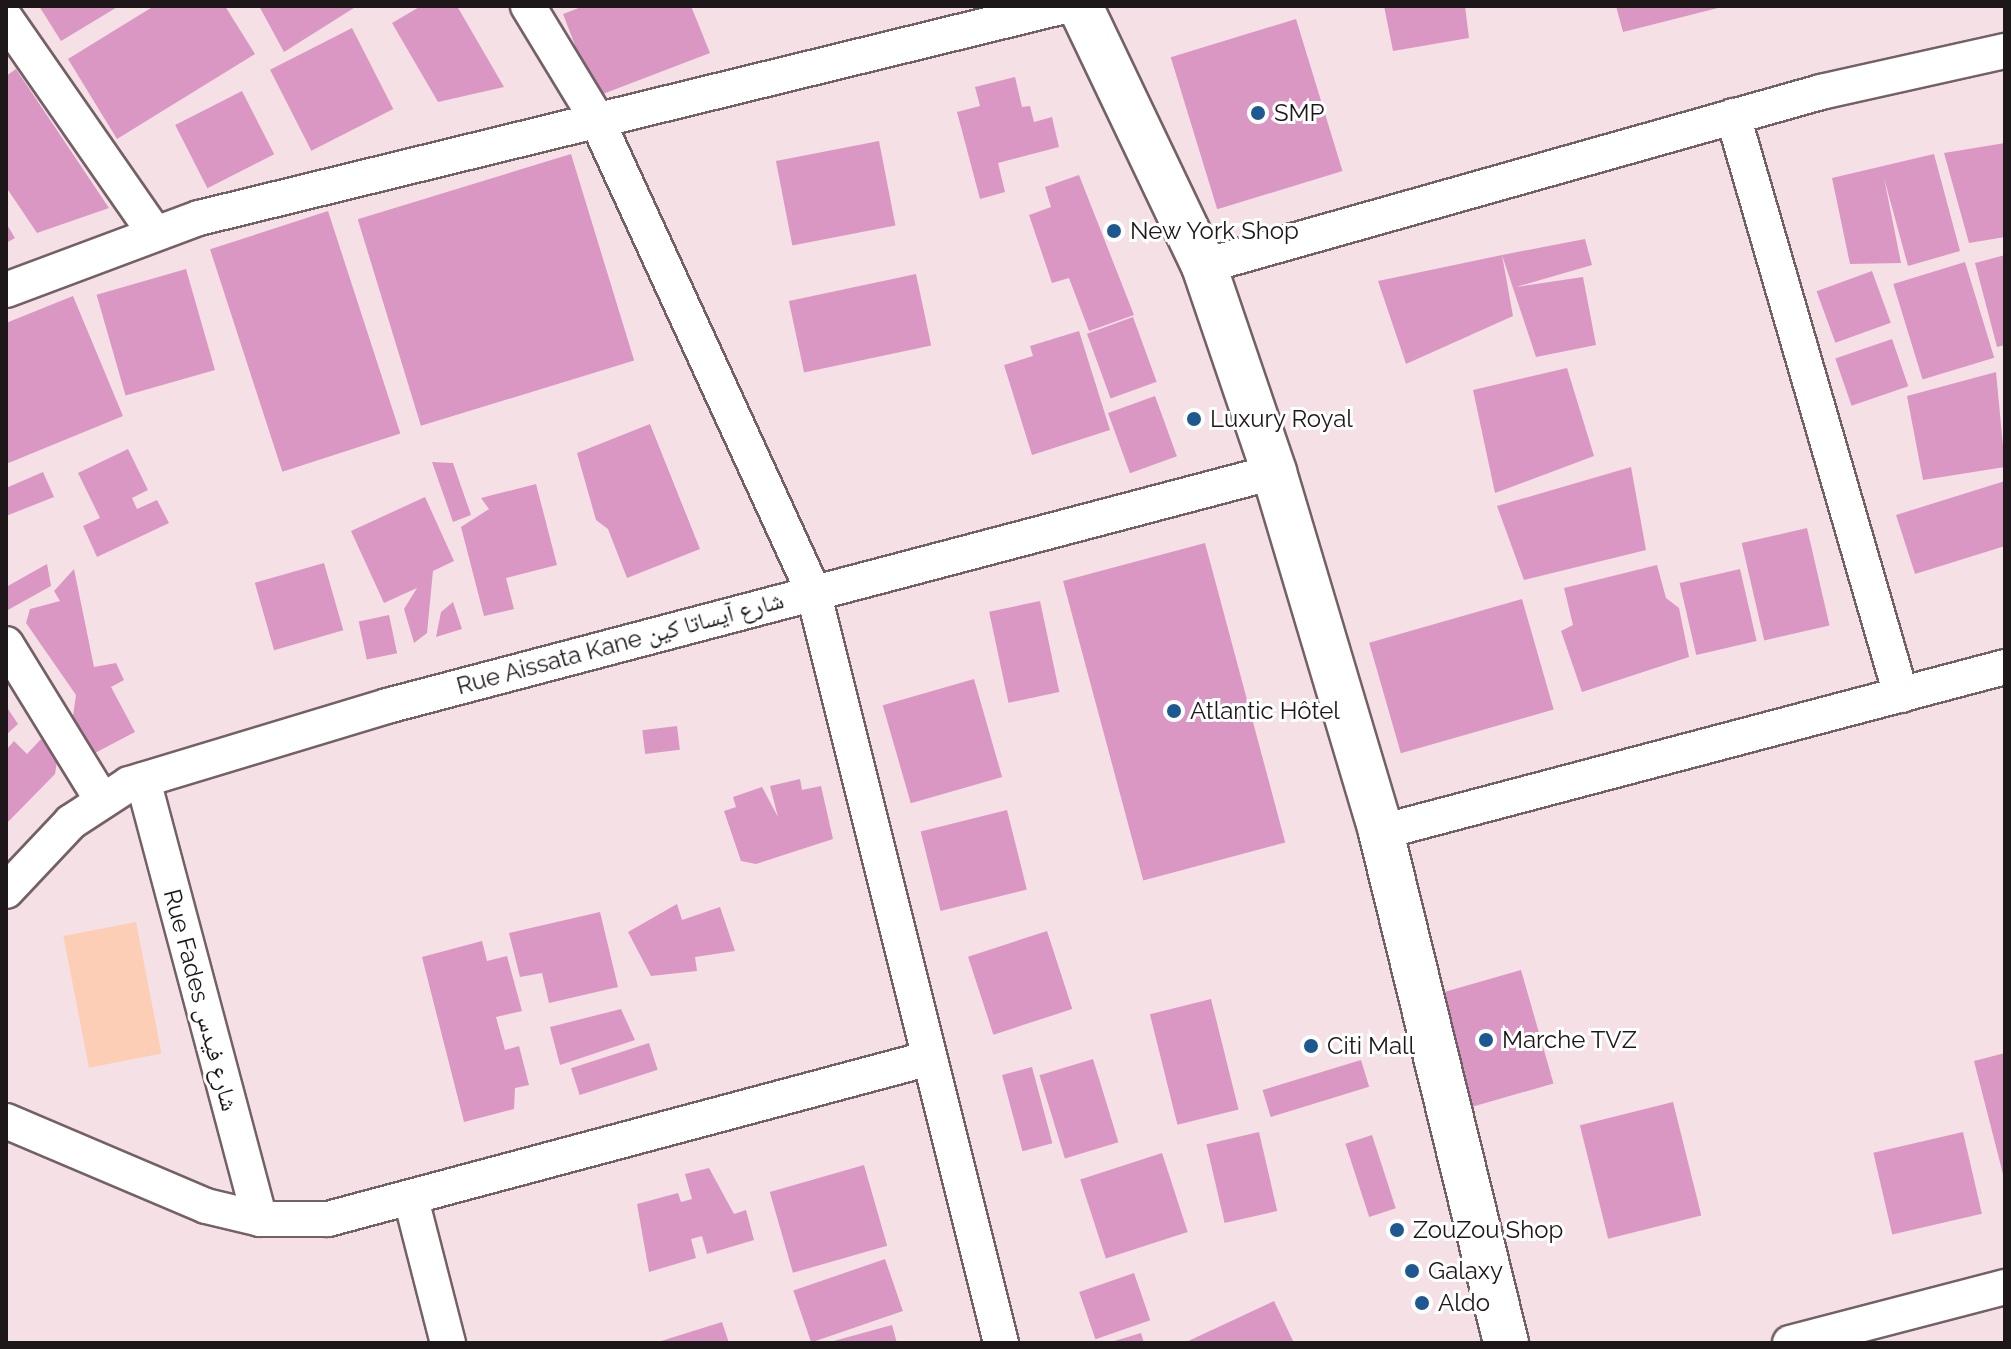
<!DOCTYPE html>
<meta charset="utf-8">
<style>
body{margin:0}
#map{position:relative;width:2011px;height:1349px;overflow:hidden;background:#f5e0e5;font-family:Raleway,"Noto Naskh Arabic",sans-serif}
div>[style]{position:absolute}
.green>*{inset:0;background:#fdceb6;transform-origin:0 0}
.building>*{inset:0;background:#db97c4;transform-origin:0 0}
.roads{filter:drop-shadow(2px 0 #736165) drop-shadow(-2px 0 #736165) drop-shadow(0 2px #736165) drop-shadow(0 -2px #736165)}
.street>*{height:34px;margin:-17px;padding:0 17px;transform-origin:17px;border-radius:17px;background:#fff}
.secondary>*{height:44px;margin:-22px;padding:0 22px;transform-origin:22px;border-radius:22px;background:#fff}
.dots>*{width:22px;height:22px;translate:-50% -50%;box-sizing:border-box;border:4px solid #fff;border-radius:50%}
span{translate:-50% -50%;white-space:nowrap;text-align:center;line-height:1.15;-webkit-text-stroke:6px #fff;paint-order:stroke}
.poi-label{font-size:24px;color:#1e1719}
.left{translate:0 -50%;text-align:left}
.street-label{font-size:24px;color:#1e1719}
.frame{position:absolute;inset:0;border:8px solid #1e1719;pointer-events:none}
</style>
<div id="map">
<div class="green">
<i style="left:136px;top:922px;width:134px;height:74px;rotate:79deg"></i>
</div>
<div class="building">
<i style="clip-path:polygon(39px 6px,119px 6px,61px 41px)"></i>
<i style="clip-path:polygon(154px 6px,225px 6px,255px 54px,117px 139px,68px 59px)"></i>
<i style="clip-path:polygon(259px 6px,357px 6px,284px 52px)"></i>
<i style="clip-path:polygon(421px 6px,457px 6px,504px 87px,438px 102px,392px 23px)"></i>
<i style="clip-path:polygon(584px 6px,691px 6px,710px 53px,595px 97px,563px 14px)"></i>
<i style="clip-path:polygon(1384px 6px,1465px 6px,1469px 38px,1393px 51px)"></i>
<i style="clip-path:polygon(1616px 6px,1722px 6px,1722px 7px,1623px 32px)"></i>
<i style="left:1296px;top:19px;width:159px;height:131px;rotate:73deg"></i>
<i style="left:352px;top:28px;width:91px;height:92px;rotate:63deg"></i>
<i style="clip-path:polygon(16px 69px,109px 208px,37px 233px,6px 187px,6px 76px)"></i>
<i style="clip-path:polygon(1015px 77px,1022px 107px,1030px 106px,1034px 122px,1052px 117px,1059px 147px,998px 163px,1005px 192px,980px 199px,957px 112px,980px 106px,975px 87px)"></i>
<i style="left:242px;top:91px;width:71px;height:75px;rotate:63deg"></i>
<i style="left:879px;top:141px;width:86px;height:105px;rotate:79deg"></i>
<i style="clip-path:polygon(2005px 143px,2005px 237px,1969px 243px,1944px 153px)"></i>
<i style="left:571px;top:154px;width:216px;height:223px;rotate:73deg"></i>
<i style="clip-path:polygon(1934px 154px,1960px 251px,1908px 266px,1884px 178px,1901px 263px,1850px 264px,1832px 178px)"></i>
<i style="clip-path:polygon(1079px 175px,1134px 315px,1089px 331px,1069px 278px,1052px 283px,1029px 215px,1051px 207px,1045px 187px)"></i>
<i style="left:328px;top:211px;width:234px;height:124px;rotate:72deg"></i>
<i style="clip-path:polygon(6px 223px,15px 238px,6px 243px)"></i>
<i style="clip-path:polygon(1585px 239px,1592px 265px,1516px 287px,1583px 277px,1596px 345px,1536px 357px,1502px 255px,1513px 316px,1406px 364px,1378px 281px,1502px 255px)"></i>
<i style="clip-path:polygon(2005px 255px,2005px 345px,1997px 347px,1975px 263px)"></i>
<i style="left:1965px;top:262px;width:100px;height:75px;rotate:73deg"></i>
<i style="left:186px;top:269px;width:105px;height:93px;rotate:74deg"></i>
<i style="left:1872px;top:271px;width:55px;height:59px;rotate:70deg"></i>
<i style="left:916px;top:274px;width:73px;height:130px;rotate:78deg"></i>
<i style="clip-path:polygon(73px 296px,123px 416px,6px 464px,6px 323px)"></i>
<i style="left:1133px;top:317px;width:69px;height:49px;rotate:70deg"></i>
<i style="clip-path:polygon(1079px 331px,1110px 430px,1032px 455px,1004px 365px,1033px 356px,1030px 346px)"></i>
<i style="left:1892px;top:339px;width:50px;height:60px;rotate:71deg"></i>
<i style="clip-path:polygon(1567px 368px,1594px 456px,1495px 493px,1473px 390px)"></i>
<i style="clip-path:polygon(1996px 372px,2005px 467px,1923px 480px,1907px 396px)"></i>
<i style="left:1155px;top:396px;width:64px;height:50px;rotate:70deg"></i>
<i style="clip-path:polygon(650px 424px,700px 549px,627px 578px,608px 529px,596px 520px,577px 453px)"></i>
<i style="clip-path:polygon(128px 449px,148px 490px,132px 498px,137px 509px,157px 500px,169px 523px,97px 557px,83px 526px,100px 518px,78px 473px)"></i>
<i style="clip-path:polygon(432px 462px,453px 463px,471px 515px,453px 522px)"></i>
<i style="clip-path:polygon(1631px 467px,1646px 550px,1524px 580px,1497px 506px)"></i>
<i style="clip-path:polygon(43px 472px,54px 497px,6px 516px,6px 488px)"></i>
<i style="clip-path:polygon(2005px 481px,2005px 546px,1915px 574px,1896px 515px)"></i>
<i style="clip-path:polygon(536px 484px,557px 565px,506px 578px,514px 609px,484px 616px,461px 527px,489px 509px,481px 498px)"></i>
<i style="clip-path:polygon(425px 497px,454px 561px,433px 571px,427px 633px,414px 643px,404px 609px,417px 588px,384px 603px,351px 531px)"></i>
<i style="left:1807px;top:528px;width:100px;height:67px;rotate:77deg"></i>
<i style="left:1205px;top:543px;width:310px;height:147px;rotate:75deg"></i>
<i style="left:324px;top:563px;width:70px;height:72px;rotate:74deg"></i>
<i style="clip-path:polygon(47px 564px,51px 586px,6px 611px,6px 587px)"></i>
<i style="clip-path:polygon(1657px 565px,1666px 598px,1679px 608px,1689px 657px,1582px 692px,1561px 631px,1573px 625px,1564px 588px)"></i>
<i style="clip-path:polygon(74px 569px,94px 667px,116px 663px,124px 680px,111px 687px,135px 732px,93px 754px,73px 716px,76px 695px,26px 623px,30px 609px,60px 601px,54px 591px)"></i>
<i style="left:1740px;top:569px;width:74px;height:62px;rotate:77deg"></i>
<i style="left:1522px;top:599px;width:115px;height:159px;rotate:74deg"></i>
<i style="left:1040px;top:601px;width:93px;height:52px;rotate:78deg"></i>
<i style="clip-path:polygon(453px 602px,462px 629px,436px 637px,441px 612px)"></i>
<i style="left:389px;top:615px;width:39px;height:31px;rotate:78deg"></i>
<i style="left:974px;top:679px;width:102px;height:95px;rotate:74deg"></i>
<i style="clip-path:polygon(6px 706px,18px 724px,6px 735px)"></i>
<i style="left:677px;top:726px;width:24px;height:35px;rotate:83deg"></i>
<i style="clip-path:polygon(41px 739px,58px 756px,55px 774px,6px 824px,6px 750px,14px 741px,27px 754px)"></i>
<i style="clip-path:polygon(800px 779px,802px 790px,821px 786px,833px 839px,756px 864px,741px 861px,724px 811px,736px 807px,733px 797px,762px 787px,778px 817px,770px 786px)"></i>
<i style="left:1007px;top:810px;width:82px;height:89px;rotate:76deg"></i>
<i style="clip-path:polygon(677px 904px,682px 920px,720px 907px,735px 951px,695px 957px,697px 971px,651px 976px,628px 932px)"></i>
<i style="clip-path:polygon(600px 912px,618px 987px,549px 1003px,542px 973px,520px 977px,509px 933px)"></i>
<i style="left:1047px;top:931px;width:82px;height:83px;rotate:72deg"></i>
<i style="clip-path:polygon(482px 941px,487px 961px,507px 956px,522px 1011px,496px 1017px,505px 1050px,519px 1046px,529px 1085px,515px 1088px,514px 1109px,464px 1122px,422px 957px)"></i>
<i style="left:1521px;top:970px;width:118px;height:97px;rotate:74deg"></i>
<i style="left:1211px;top:999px;width:114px;height:63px;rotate:76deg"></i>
<i style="clip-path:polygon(621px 1009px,635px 1040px,560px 1065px,550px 1027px)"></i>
<i style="left:649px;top:1043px;width:28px;height:82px;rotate:72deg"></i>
<i style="clip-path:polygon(2005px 1053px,2005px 1178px,2004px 1178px,1974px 1061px)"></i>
<i style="left:1093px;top:1059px;width:87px;height:56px;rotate:73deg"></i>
<i style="left:1361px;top:1060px;width:28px;height:103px;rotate:73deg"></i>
<i style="left:1032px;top:1067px;width:79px;height:31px;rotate:75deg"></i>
<i style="left:1673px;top:1102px;width:117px;height:96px;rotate:76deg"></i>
<i style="left:1259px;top:1132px;width:81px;height:54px;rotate:77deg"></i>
<i style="left:1963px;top:1132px;width:84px;height:92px;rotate:77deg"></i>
<i style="left:1372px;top:1135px;width:77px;height:28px;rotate:72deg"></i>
<i style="left:1162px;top:1153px;width:83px;height:86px;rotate:72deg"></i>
<i style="left:864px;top:1165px;width:84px;height:98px;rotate:74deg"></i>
<i style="clip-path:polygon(709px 1168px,734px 1214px,746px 1210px,754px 1240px,707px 1254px,702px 1236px,691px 1239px,696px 1258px,649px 1272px,637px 1204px,678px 1193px,681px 1202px,692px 1199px,685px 1174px)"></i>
<i style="left:885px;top:1259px;width:55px;height:97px;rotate:71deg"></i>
<i style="left:1134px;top:1273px;width:50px;height:58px;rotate:71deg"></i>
<i style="clip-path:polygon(1274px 1301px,1294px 1343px,1184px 1343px)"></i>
<i style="clip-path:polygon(722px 1322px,729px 1343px,658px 1343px,658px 1342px)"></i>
<i style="clip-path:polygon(892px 1325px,897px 1343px,830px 1343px,830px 1342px)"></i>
<i style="clip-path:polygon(1141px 1333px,1144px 1343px,1111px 1343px,1111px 1342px)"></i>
</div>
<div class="roads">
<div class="street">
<i style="left:528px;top:6px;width:131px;rotate:58.7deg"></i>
<i style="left:596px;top:118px;width:520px;rotate:65.36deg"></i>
<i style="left:813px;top:591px;width:775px;rotate:75.96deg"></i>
<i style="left:6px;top:19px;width:259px;rotate:55.2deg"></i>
<i style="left:1733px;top:116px;width:603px;rotate:73.82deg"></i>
<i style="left:1204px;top:266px;width:641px;rotate:-15.75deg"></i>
<i style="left:1821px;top:92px;width:189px;rotate:-12.6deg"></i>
<i style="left:6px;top:290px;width:206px;rotate:-20.5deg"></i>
<i style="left:199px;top:218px;width:892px;rotate:-13.76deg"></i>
<i style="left:6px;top:644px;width:180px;rotate:58.4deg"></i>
<i style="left:143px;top:780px;width:454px;rotate:75.1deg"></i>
<i style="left:1381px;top:832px;width:645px;rotate:-14.81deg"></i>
<i style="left:6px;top:891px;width:95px;rotate:-46.7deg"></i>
<i style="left:71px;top:822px;width:69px;rotate:-33.2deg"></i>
<i style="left:129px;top:784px;width:270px;rotate:-16.8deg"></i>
<i style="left:387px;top:706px;width:917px;rotate:-14.78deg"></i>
<i style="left:6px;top:1121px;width:217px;rotate:23deg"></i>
<i style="left:206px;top:1206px;width:56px;rotate:13.5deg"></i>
<i style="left:260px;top:1219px;width:68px"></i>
<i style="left:328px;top:1219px;width:623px;rotate:-14.97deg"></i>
<i style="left:411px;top:1199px;width:149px;rotate:75.6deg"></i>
<i style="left:1790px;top:1343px;width:222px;rotate:-14.6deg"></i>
</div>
<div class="secondary">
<i style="left:1080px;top:6px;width:288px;rotate:64.5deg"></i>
<i style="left:1204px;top:266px;width:218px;rotate:71.2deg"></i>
<i style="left:1274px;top:472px;width:376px;rotate:73.4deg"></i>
<i style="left:1381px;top:832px;width:526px;rotate:76.25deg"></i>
</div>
</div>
<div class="dots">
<i style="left:1258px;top:113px;background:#1d5990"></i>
<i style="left:1114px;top:231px;background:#1d5990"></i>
<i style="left:1194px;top:419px;background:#1d5990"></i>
<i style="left:1174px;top:711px;background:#1d5990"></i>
<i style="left:1486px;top:1040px;background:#1d5990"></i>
<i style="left:1311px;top:1046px;background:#1d5990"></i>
<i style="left:1397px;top:1230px;background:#1d5990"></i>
<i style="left:1412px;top:1271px;background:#1d5990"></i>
<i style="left:1422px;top:1303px;background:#1d5990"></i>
</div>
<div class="poi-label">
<span class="left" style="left:1274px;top:113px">SMP</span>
<span class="left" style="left:1130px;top:231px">New York Shop</span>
<span class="left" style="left:1210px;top:419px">Luxury Royal</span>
<span class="left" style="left:1190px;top:711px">Atlantic Hôtel</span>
<span class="left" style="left:1502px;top:1040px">Marche TVZ</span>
<span class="left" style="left:1327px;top:1046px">Citi Mall</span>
<span class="left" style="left:1413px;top:1230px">ZouZou Shop</span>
<span class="left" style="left:1428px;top:1271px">Galaxy</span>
<span class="left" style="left:1438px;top:1303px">Aldo</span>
</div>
<div class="street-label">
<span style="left:620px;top:643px;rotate:-15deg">Rue Aissata Kane شارع آيساتا كين</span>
<span style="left:201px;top:1000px;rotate:75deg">Rue Fades شارع فيدس</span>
</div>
<div class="frame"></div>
</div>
